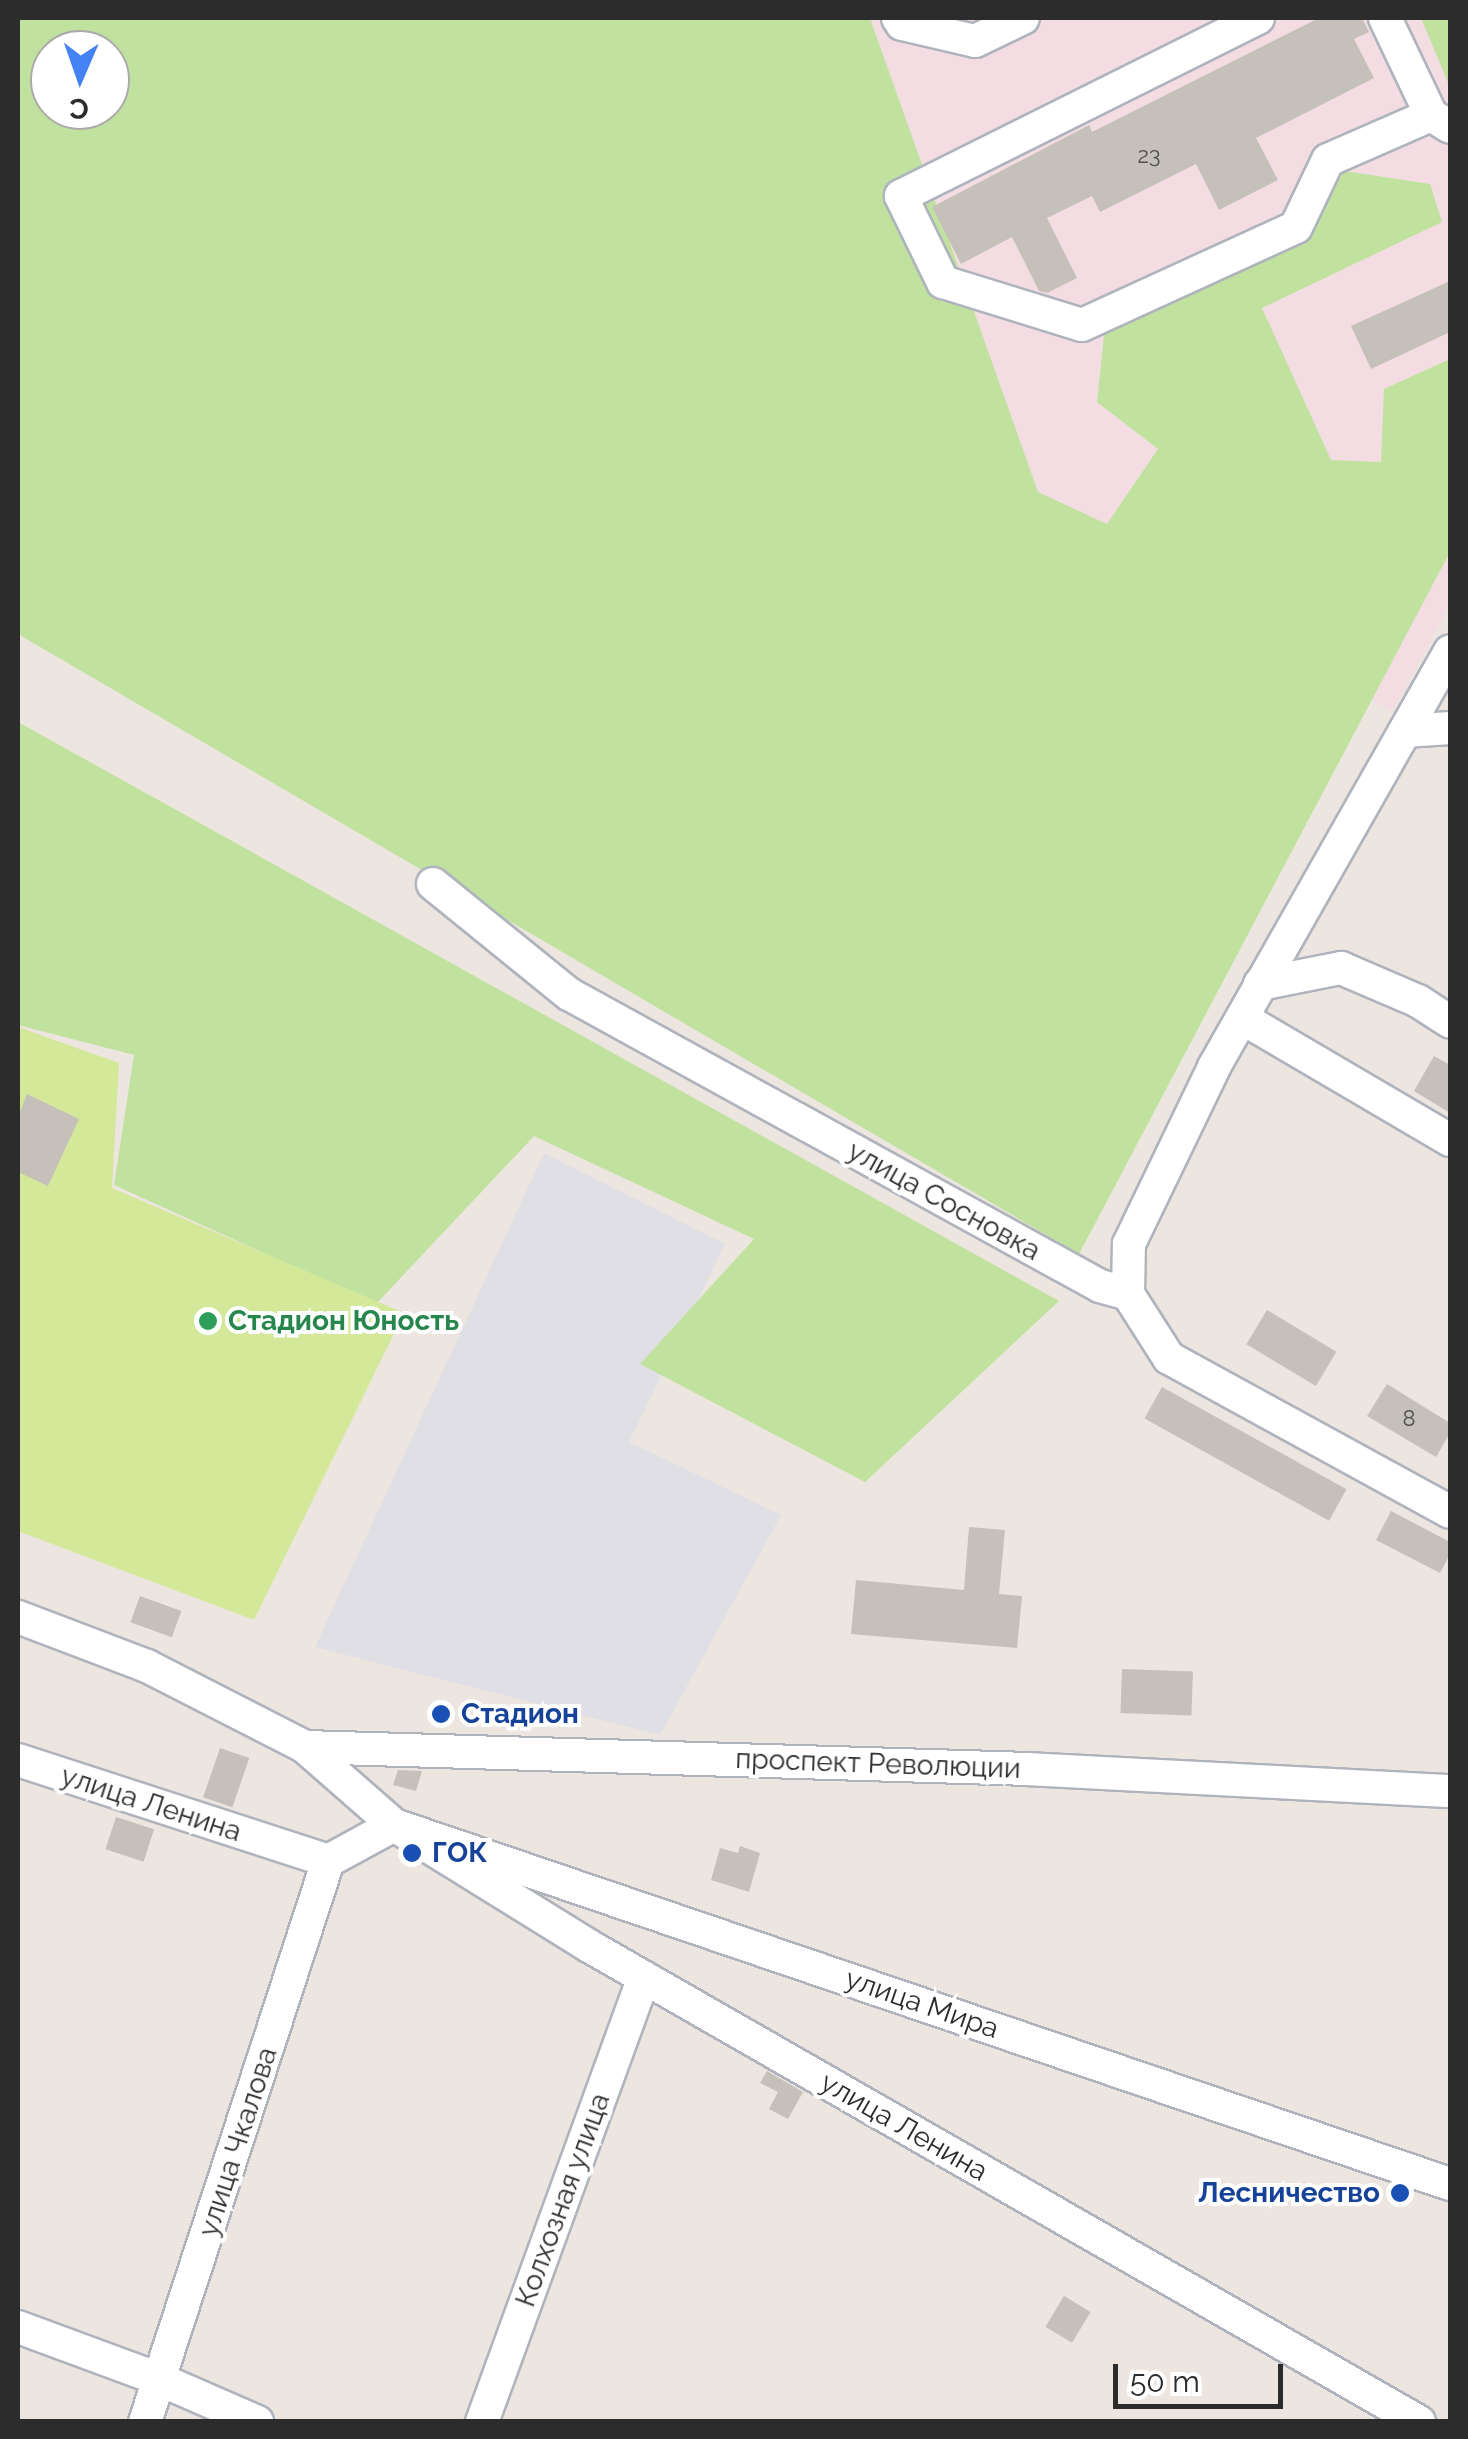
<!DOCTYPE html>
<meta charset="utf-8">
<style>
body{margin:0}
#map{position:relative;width:1468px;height:2439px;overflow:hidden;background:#ede5df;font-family:Raleway,sans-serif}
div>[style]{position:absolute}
.industrial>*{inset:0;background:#e0dfe6}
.medical>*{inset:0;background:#f3dde2}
.green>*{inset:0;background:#c0e29e}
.pitch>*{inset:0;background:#d4e89a}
.building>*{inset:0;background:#c6c0ba;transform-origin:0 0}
.roads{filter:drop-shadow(2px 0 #afb4bc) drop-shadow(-2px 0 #afb4bc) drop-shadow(0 2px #afb4bc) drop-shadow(0 -2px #afb4bc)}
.minor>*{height:32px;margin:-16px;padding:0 16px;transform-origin:16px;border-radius:16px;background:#fff}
.dots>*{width:28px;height:28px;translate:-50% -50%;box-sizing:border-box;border:5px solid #fff;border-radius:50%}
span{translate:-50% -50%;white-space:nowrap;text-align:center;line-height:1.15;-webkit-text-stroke:8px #fff;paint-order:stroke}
.number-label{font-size:22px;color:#525150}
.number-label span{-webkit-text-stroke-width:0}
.street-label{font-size:28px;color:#2c2c2c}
.leisure-label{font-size:28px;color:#27864d;font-weight:700}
.left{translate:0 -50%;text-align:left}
.transit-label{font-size:28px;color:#164399;font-weight:700}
.right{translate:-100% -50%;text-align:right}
.frame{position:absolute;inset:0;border:20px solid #2c2c2c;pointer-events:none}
.north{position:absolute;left:30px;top:30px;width:100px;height:100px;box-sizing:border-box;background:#fff;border:2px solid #ababab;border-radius:50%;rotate:182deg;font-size:28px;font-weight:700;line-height:40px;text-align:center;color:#2c2c2c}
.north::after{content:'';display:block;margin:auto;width:35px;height:45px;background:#4583f4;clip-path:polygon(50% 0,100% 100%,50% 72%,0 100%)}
.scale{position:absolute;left:1113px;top:2364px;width:170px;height:45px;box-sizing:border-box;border:5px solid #2c2c2c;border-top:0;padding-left:12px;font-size:30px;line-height:35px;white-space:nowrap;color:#2c2c2c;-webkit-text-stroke:8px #fff;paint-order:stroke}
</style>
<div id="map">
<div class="industrial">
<i style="clip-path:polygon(544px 1153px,725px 1244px,629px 1442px,781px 1515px,660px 1735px,315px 1647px)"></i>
</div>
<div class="medical">
<i style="clip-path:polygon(757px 18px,1450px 18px,1450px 604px,1393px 711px,990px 511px)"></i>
</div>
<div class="green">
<i style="clip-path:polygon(evenodd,18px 18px,870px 18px,1038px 492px,1107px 524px,1158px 449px,1097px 402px,1105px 326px,1309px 236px,1344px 171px,1430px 184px,1442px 222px,1262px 308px,1331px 460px,1381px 462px,1384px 389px,1450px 359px,1450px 552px,1079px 1254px,18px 634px,18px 18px,50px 50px,110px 50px,110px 110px,50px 110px,50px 50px)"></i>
<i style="clip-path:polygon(1421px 18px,1450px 18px,1450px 87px,1449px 85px)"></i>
<i style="clip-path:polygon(18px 722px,1059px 1301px,865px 1482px,640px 1364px,754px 1239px,534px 1136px,376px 1304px,114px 1185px,134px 1055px,18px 1025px)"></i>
</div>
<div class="pitch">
<i style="clip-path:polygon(18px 1027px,119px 1063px,112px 1188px,404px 1313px,254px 1620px,18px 1531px)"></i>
</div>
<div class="building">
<i style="clip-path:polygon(1319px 18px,1362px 18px,1369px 32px,1354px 39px,1374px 78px,1256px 138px,1278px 180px,1219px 210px,1196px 164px,1100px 212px,1092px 196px,1047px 218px,1077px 278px,1047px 293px,1039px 291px,1012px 237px,961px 264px,932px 207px,1089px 125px,1092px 132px)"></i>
<i style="clip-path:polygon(1450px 281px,1450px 332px,1371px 369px,1351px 326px)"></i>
<i style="clip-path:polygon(1434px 1056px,1450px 1065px,1450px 1113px,1414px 1091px)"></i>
<i style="clip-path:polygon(27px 1094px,79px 1119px,48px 1186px,18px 1172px,18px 1117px)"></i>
<i style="left:1267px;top:1310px;width:81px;height:40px;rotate:31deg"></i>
<i style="clip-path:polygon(1387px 1384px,1450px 1423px,1450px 1433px,1436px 1457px,1367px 1416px)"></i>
<i style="left:1162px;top:1387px;width:211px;height:36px;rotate:29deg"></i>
<i style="clip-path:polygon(1391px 1511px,1450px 1542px,1450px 1554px,1440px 1573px,1376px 1540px)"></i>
<i style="clip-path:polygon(969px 1527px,1005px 1530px,999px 1594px,1022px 1596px,1017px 1648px,851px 1634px,856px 1580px,964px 1590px)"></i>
<i style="left:140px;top:1596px;width:44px;height:28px;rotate:20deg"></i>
<i style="left:1122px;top:1669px;width:71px;height:44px;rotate:2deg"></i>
<i style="left:220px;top:1748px;width:31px;height:52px;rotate:19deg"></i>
<i style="clip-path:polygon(398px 1770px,422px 1771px,416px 1791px,393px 1785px)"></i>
<i style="left:116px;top:1817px;width:40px;height:34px;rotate:18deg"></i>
<i style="clip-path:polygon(740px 1846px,760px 1853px,749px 1892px,711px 1880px,720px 1848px,738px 1853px)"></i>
<i style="clip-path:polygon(767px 2071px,803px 2092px,788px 2119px,769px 2109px,778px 2092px,760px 2083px)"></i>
<i style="left:1064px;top:2296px;width:31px;height:36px;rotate:31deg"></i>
</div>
<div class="roads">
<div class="minor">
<i style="left:898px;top:18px;width:7px;rotate:56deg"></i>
<i style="left:902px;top:24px;width:75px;rotate:13.1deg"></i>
<i style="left:975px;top:41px;width:53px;rotate:-25.6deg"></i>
<i style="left:1258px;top:18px;width:399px;rotate:153.5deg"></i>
<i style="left:901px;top:196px;width:96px;rotate:64deg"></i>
<i style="left:943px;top:282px;width:145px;rotate:17.2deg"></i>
<i style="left:1082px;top:325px;width:235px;rotate:-24.6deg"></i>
<i style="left:1296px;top:227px;width:74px;rotate:-64.5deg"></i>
<i style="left:1328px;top:160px;width:112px;rotate:-23.6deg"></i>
<i style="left:1385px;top:18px;width:107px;rotate:64.6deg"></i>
<i style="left:1431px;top:115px;width:22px;rotate:32deg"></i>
<i style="left:1405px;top:731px;width:45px;rotate:-3.8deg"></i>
<i style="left:433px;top:884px;width:175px;rotate:39deg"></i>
<i style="left:569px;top:994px;width:606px;rotate:28.81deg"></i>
<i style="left:1100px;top:1286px;width:29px;rotate:16deg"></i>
<i style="left:1128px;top:1294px;width:76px;rotate:57.4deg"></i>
<i style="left:1169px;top:1358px;width:320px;rotate:28.7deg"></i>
<i style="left:1260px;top:984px;width:83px;rotate:-11.2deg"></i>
<i style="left:1341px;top:968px;width:84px;rotate:23.2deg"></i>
<i style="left:1418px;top:1001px;width:38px;rotate:33deg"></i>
<i style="left:1242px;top:1018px;width:241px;rotate:30.4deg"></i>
<i style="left:1128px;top:1294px;width:50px;rotate:-88.9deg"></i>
<i style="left:1129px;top:1244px;width:196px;rotate:-64.3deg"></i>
<i style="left:1214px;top:1067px;width:478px;rotate:-60.4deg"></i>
<i style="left:18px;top:1617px;width:138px;rotate:20.8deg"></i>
<i style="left:147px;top:1666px;width:178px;rotate:27.1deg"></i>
<i style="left:305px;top:1747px;width:118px;rotate:41.2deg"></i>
<i style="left:394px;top:1825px;width:229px;rotate:31.8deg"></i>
<i style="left:589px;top:1946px;width:957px;rotate:29.83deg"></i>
<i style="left:305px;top:1747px;width:723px;rotate:1.74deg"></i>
<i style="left:1028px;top:1769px;width:423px;rotate:3deg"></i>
<i style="left:18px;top:1760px;width:326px;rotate:18deg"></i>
<i style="left:328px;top:1861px;width:75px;rotate:-28.6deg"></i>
<i style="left:394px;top:1825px;width:1115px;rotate:18.78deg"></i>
<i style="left:18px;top:2327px;width:153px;rotate:20.3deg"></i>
<i style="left:161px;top:2380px;width:105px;rotate:23.6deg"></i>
<i style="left:145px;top:2422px;width:590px;rotate:-71.93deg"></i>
<i style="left:482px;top:2422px;width:473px;rotate:-70deg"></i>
</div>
</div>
<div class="dots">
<i style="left:208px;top:1321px;background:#2e9e5b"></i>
<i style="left:441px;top:1714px;background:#1a4fb4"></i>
<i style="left:412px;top:1853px;background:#1a4fb4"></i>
<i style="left:1400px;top:2193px;background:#1a4fb4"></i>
</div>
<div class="number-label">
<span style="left:1149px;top:156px">23</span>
<span style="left:1409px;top:1419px">8</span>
</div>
<div class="street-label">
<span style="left:944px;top:1201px;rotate:29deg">улица Сосновка</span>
<span style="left:878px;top:1764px;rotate:2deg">проспект Революции</span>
<span style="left:151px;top:1804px;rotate:18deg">улица Ленина</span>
<span style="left:922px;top:2004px;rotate:19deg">улица Мира</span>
<span style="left:904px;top:2127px;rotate:30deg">улица Ленина</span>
<span style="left:238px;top:2142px;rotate:-72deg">улица Чкалова</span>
<span style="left:563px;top:2200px;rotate:-70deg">Колхозная улица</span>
</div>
<div class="leisure-label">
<span class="left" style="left:228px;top:1321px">Стадион Юность</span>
</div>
<div class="transit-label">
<span class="left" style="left:461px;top:1714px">Стадион</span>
<span class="left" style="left:432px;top:1853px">ГОК</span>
<span class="right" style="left:1380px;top:2193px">Лесничество</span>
</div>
<div class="frame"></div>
<div class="north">С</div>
<div class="scale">50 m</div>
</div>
